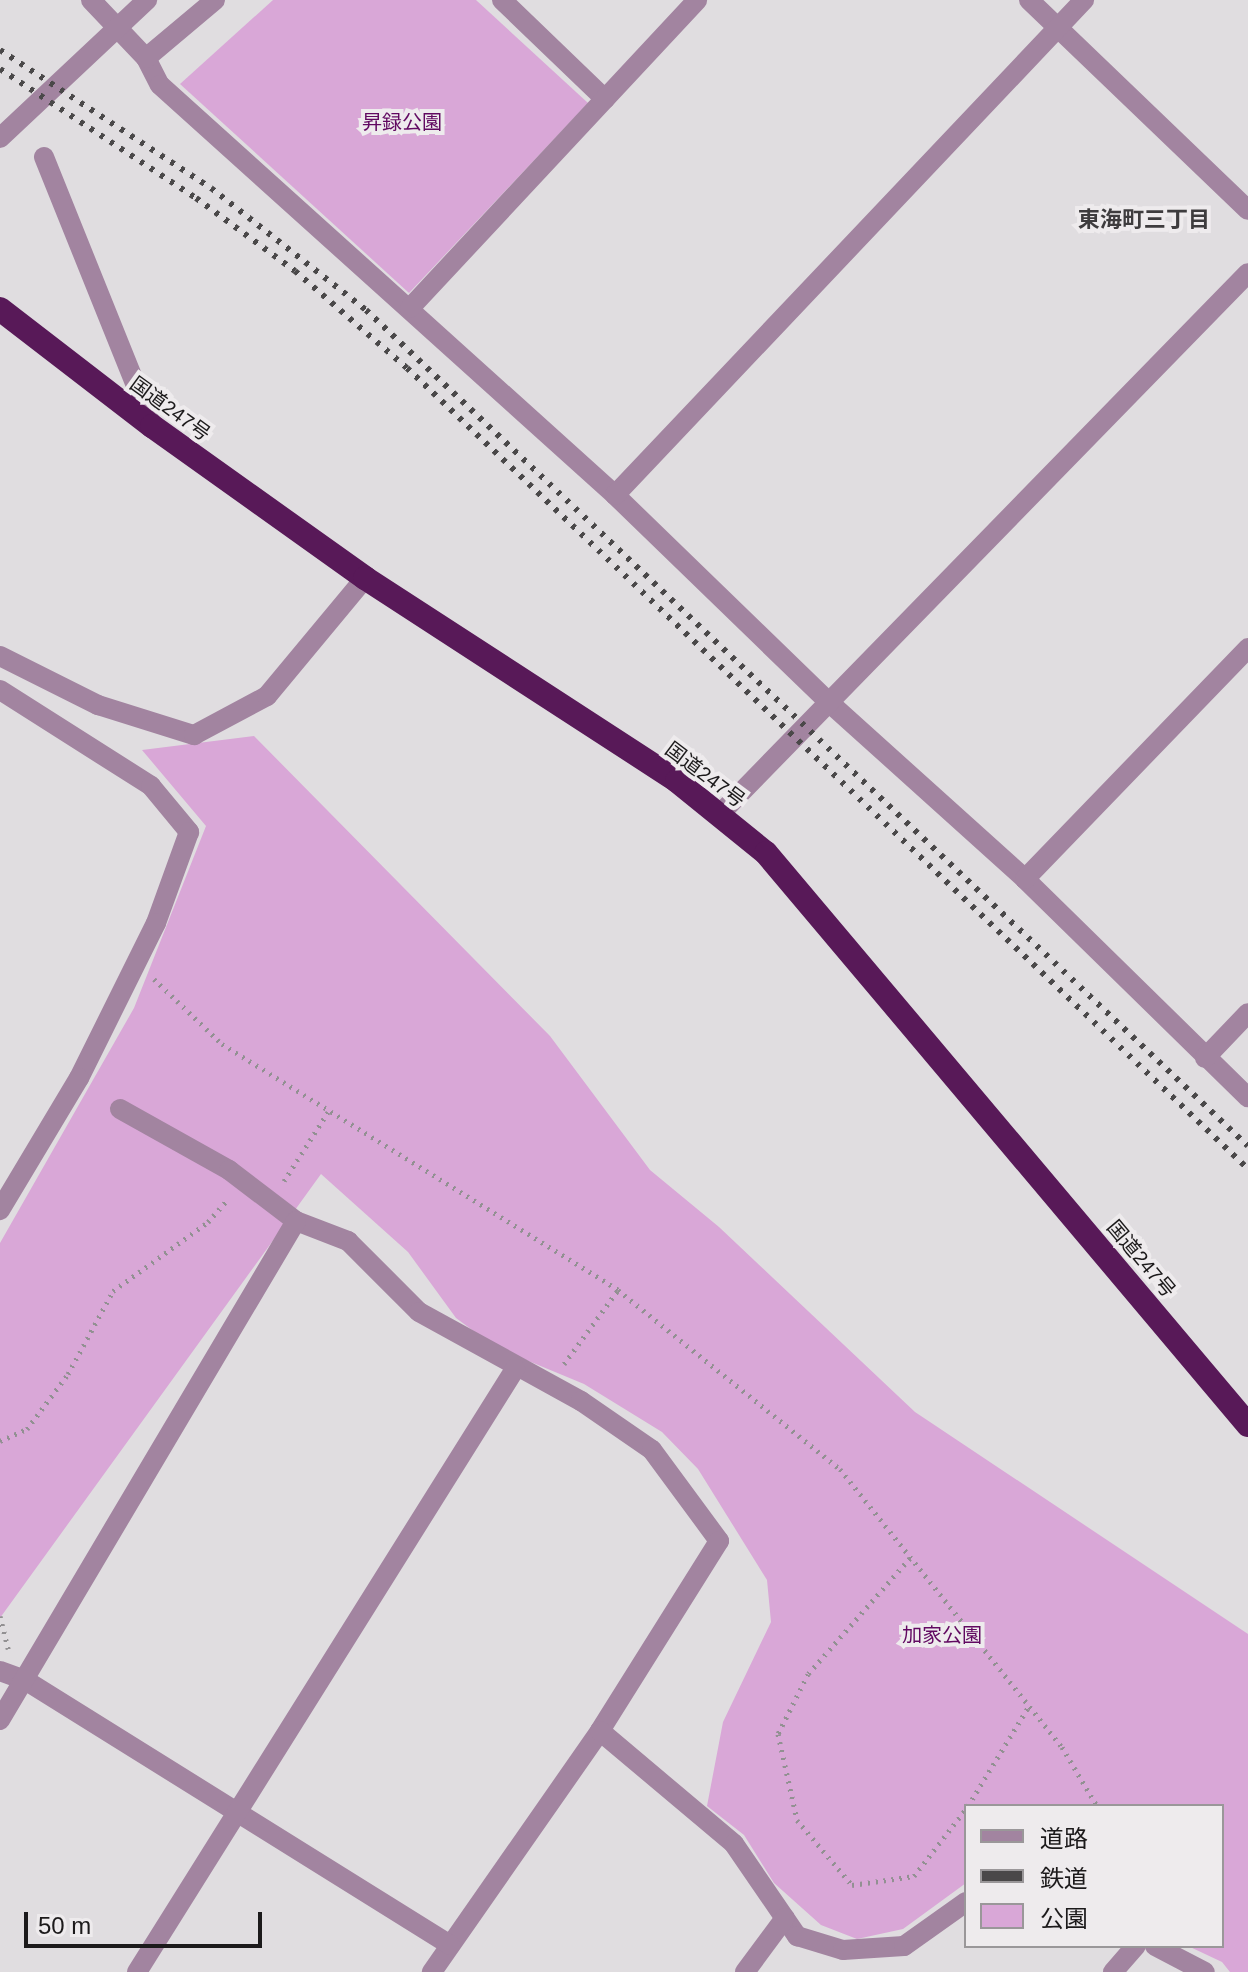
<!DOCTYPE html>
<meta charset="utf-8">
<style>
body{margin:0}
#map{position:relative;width:1248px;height:1972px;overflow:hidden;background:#e0dde0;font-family:Helvetica,"Noto Sans JP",sans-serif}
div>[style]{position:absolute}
.green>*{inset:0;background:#d9a7d7}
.path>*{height:5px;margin-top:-2.5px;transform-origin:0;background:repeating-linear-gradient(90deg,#929092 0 2px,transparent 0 8px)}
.minor>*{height:20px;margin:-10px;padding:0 10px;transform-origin:10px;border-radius:10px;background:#a284a0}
.highway>*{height:24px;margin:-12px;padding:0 12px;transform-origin:12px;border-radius:12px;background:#581958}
.rail>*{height:6px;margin-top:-3px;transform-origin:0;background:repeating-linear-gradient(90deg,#4a4849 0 4px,transparent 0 12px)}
span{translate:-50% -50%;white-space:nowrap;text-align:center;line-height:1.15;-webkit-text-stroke:8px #eeebed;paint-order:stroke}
.park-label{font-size:20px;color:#610961}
.street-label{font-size:20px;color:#1c1a1b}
.neighbourhood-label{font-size:22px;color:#3e3c3e;font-weight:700}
.legend{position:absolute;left:964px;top:1804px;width:260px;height:144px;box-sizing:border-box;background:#eeebed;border:2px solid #9a9799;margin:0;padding:10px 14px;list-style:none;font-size:24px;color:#1c1a1b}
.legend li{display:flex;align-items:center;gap:16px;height:40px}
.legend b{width:40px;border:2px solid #9a9799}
.scale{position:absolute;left:24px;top:1912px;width:238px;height:36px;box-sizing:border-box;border:4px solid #1c1a1b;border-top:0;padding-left:10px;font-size:24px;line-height:28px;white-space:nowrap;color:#1c1a1b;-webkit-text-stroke:6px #eeebed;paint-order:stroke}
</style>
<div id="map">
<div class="green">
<i style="clip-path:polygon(273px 0,476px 0,588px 103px,409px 293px,180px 84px)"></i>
<i style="clip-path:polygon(254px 736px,550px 1036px,650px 1170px,719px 1227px,915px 1412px,1248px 1634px,1248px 1972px,1230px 1972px,1222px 1962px,1188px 1946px,1222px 1946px,1222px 1806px,966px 1806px,966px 1883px,903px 1929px,857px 1939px,821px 1925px,774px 1883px,744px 1835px,707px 1806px,723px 1722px,771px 1622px,767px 1580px,698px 1469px,662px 1432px,584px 1384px,495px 1347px,456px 1318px,408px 1252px,321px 1174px,0 1618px,0 1243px,134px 1008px,206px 826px,142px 750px)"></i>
</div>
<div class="path">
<i style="left:154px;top:979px;width:94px;rotate:43.7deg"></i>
<i style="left:222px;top:1044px;width:466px;rotate:31.8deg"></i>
<i style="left:618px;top:1290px;width:285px;rotate:38.9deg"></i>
<i style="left:840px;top:1469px;width:356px;rotate:51.4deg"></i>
<i style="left:1062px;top:1747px;width:69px;rotate:59.3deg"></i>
<i style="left:284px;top:1181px;width:82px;rotate:-57.5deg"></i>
<i style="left:564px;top:1364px;width:92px;rotate:-53.9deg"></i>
<i style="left:0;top:1441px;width:30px;rotate:-24deg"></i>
<i style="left:27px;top:1429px;width:69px;rotate:-53.3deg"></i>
<i style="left:68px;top:1374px;width:94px;rotate:-61.5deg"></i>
<i style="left:113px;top:1291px;width:117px;rotate:-36deg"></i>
<i style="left:208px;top:1222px;width:29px;rotate:-49deg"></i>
<i style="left:910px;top:1558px;width:154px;rotate:131.3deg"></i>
<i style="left:808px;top:1674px;width:67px;rotate:116.6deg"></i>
<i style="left:778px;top:1734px;width:88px;rotate:77.5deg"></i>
<i style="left:797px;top:1820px;width:85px;rotate:49.8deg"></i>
<i style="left:852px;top:1885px;width:63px;rotate:-8.3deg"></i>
<i style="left:914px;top:1876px;width:85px;rotate:-52.2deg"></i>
<i style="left:0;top:1616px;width:34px;rotate:76deg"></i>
<i style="left:968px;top:1806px;width:117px;rotate:-58.6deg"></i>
</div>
<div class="minor">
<i style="left:91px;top:0;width:80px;rotate:46.5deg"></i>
<i style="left:146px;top:58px;width:30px;rotate:63deg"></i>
<i style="left:160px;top:85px;width:612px;rotate:42.02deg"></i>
<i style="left:615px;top:495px;width:302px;rotate:44.1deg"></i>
<i style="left:832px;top:705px;width:260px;rotate:42deg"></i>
<i style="left:1025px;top:879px;width:312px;rotate:44.4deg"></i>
<i style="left:502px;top:0;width:143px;rotate:43.9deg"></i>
<i style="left:1029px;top:0;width:303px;rotate:43.8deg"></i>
<i style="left:146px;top:58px;width:90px;rotate:-40deg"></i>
<i style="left:0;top:138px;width:202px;rotate:-43.2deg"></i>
<i style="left:44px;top:157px;width:290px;rotate:68.1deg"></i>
<i style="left:410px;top:308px;width:421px;rotate:-47deg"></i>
<i style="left:615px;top:495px;width:682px;rotate:-46.54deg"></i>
<i style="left:0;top:656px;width:110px;rotate:26.6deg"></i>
<i style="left:98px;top:705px;width:101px;rotate:17.4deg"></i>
<i style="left:194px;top:735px;width:83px;rotate:-28.1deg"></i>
<i style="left:267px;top:696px;width:153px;rotate:-50.3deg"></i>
<i style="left:0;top:690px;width:179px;rotate:32.4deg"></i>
<i style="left:151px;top:786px;width:60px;rotate:50.4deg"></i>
<i style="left:189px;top:832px;width:97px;rotate:109.9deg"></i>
<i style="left:156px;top:923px;width:173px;rotate:116.4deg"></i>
<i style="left:79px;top:1078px;width:154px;rotate:120.9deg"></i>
<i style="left:719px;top:815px;width:757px;rotate:-45.7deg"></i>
<i style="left:1025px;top:879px;width:321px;rotate:-46deg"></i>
<i style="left:1205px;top:1058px;width:62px;rotate:-46.3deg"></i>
<i style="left:120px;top:1109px;width:125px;rotate:29.2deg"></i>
<i style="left:229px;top:1170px;width:84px;rotate:37.3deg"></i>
<i style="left:296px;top:1221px;width:56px;rotate:21deg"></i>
<i style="left:348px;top:1241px;width:100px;rotate:45deg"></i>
<i style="left:419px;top:1312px;width:185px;rotate:28.8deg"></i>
<i style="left:581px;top:1401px;width:86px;rotate:34.6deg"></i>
<i style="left:652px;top:1450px;width:113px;rotate:53.6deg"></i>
<i style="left:719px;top:1541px;width:224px;rotate:122.1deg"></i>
<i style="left:600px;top:1731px;width:294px;rotate:124.9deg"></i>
<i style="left:0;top:1671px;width:27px;rotate:20deg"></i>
<i style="left:25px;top:1680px;width:501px;rotate:31.94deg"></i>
<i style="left:0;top:1720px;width:580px;rotate:-59.32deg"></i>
<i style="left:600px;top:1731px;width:175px;rotate:40.1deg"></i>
<i style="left:734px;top:1844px;width:112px;rotate:55.6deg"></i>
<i style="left:797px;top:1936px;width:48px;rotate:16.9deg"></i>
<i style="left:843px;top:1950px;width:61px;rotate:-3.8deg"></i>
<i style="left:904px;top:1946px;width:76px;rotate:-35.4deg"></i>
<i style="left:1155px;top:1946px;width:56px;rotate:27.5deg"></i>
<i style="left:137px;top:1972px;width:712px;rotate:-57.92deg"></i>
<i style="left:745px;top:1972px;width:67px;rotate:-53.5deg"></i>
<i style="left:1113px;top:1972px;width:35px;rotate:-49deg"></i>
</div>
<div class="highway">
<i style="left:0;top:309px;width:192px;rotate:37.6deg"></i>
<i style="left:152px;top:426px;width:262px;rotate:35.5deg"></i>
<i style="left:365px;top:578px;width:372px;rotate:33deg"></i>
<i style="left:677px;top:781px;width:114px;rotate:39deg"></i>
<i style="left:766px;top:853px;width:748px;rotate:49.88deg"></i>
</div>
<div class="rail">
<i style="left:0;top:50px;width:252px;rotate:33.2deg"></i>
<i style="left:211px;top:188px;width:197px;rotate:38.2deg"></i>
<i style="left:366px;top:310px;width:1215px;rotate:43.47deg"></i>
<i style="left:0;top:69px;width:235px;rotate:33.4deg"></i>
<i style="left:196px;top:198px;width:123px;rotate:36.4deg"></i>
<i style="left:295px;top:271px;width:148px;rotate:40.9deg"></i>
<i style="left:407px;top:368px;width:1161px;rotate:43.6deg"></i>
</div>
<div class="park-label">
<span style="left:402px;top:122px">昇録公園</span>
<span style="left:942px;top:1635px">加家公園</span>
</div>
<div class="street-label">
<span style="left:170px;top:409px;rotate:36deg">国道247号</span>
<span style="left:705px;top:775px;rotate:37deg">国道247号</span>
<span style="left:1141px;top:1259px;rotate:50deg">国道247号</span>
</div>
<div class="neighbourhood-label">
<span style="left:1144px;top:220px">東海町三丁目</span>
</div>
<ul class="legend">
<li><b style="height:10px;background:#a284a0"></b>道路</li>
<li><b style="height:10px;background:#4a4849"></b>鉄道</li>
<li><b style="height:22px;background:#d9a7d7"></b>公園</li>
</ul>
<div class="scale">50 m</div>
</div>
